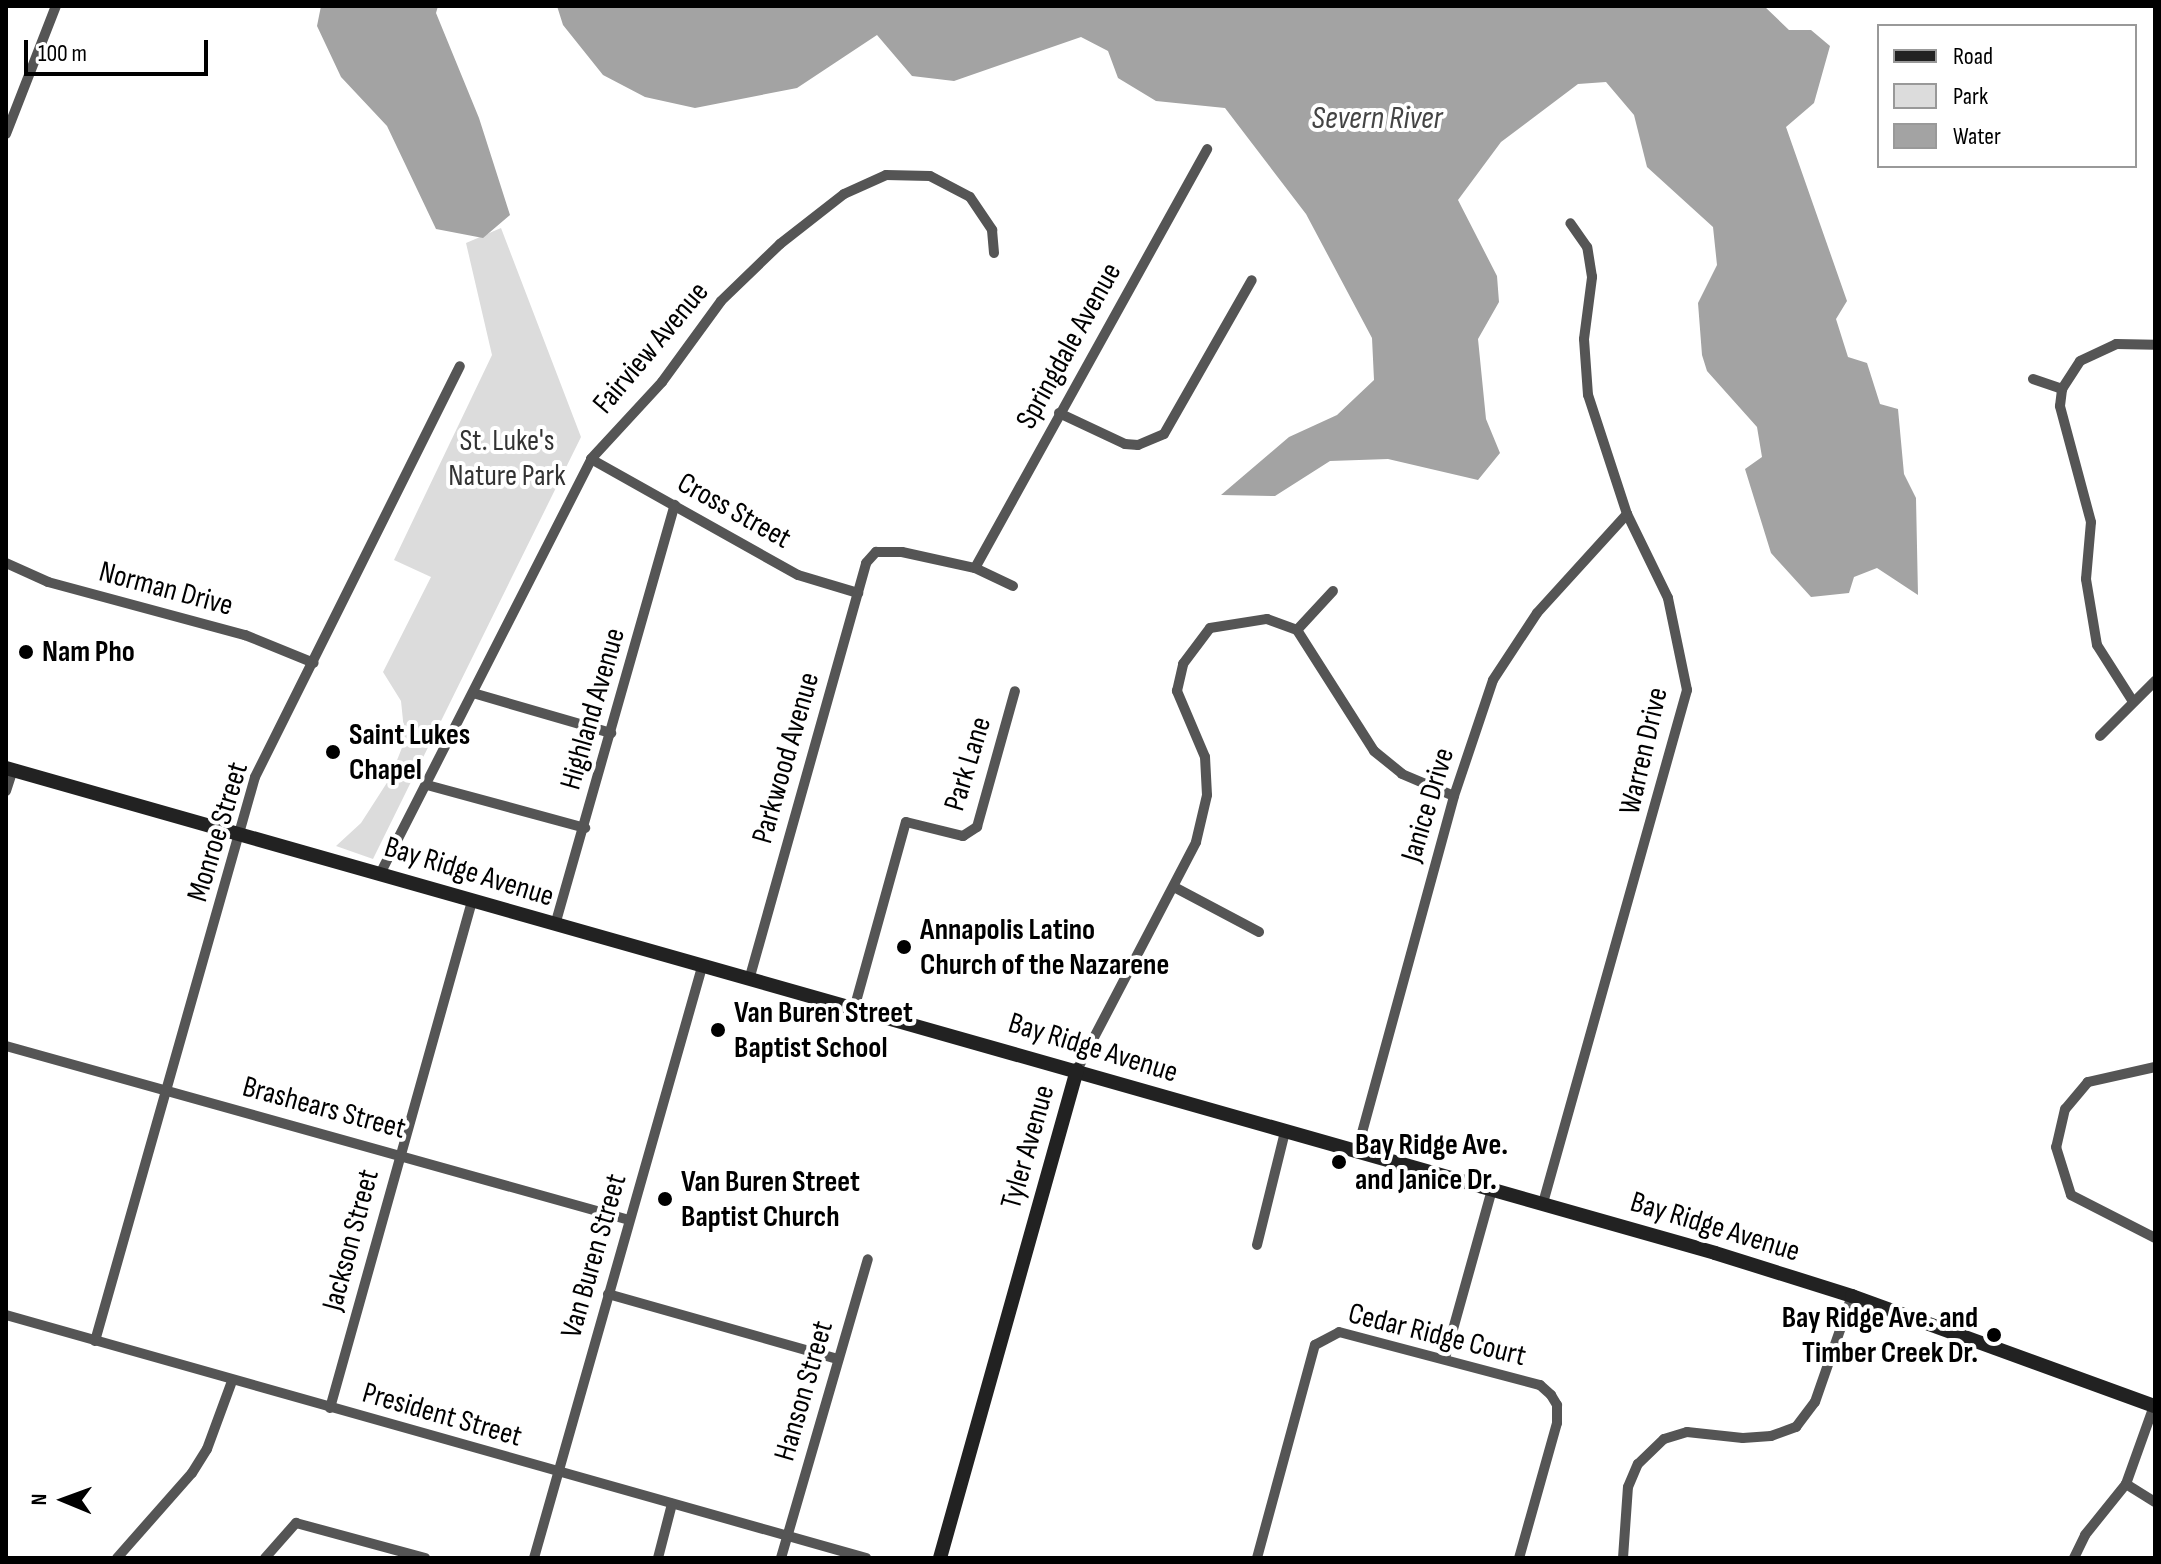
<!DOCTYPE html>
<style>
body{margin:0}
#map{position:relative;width:2161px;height:1564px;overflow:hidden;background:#fff;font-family:"Sofia Sans Condensed",sans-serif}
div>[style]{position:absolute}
.green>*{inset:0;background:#dcdcdc}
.water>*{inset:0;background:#a3a3a3}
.street>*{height:10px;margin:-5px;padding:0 5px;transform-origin:5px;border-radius:5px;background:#555}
.secondary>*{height:14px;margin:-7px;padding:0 7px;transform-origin:7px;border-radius:7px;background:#222}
.dots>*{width:22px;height:22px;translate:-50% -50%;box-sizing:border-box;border:4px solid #fff;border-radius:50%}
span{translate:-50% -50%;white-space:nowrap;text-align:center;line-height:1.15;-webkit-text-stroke:8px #fff;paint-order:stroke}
.street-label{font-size:30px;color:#000}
.park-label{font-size:30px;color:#333}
.poi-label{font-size:30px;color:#000;font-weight:700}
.left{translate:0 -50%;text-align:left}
.right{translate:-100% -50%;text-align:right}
.water-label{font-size:32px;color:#444;font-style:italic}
.frame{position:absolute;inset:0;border:8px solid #000;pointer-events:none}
.legend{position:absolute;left:1877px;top:24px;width:260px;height:144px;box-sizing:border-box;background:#fff;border:2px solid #999;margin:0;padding:10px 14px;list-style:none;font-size:24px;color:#000}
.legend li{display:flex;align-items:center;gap:16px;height:40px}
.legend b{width:40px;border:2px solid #999}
.north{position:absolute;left:24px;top:1460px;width:80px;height:80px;-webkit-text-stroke:6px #fff;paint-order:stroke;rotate:271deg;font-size:22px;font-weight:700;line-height:32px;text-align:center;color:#000}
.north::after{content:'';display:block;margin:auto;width:28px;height:36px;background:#000;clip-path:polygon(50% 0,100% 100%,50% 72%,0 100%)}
.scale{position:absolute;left:24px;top:40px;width:184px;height:36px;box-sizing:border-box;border:4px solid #000;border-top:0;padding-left:10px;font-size:24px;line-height:28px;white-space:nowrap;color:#000;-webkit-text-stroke:6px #fff;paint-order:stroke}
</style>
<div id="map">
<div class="green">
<i style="clip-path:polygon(501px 228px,581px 437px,373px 859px,336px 846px,361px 823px,390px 778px,405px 740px,401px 701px,383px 672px,431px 577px,394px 560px,492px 355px,466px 243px)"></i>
</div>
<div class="water">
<i style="clip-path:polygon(321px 6px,438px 6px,436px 13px,479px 118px,510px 215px,483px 238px,436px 229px,387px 126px,341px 77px,317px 26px)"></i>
<i style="clip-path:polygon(557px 6px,1764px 6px,1789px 30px,1811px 30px,1830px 46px,1814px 103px,1786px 127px,1847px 301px,1836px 319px,1848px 357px,1867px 363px,1880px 404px,1898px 409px,1904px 474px,1916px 498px,1918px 595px,1877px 568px,1854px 577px,1849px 593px,1811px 597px,1771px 553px,1745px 469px,1762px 457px,1757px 427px,1707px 371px,1702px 355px,1698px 303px,1717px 265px,1713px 227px,1647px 167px,1634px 115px,1606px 82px,1578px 84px,1501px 142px,1458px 200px,1497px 276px,1499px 302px,1478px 339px,1486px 419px,1500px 453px,1478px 480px,1388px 459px,1330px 461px,1275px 496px,1221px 495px,1289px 437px,1337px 415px,1374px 380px,1372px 338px,1306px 214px,1225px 108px,1156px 101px,1118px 78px,1108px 51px,1081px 37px,954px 81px,912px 76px,877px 35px,797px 88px,695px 108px,645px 97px,603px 75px,563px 25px)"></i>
</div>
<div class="street">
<i style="left:6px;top:134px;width:137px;rotate:-68.7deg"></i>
<i style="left:2033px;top:379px;width:31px;rotate:19deg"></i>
<i style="left:1059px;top:413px;width:73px;rotate:25.2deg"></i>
<i style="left:1125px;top:444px;width:13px;rotate:4deg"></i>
<i style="left:1138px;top:445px;width:28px;rotate:-23deg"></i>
<i style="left:1164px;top:434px;width:177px;rotate:-60.3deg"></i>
<i style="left:591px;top:459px;width:237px;rotate:29.3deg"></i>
<i style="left:798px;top:575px;width:63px;rotate:16.7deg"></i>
<i style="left:6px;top:563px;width:46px;rotate:24.3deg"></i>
<i style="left:48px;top:582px;width:204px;rotate:15.1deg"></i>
<i style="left:245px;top:635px;width:74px;rotate:22.1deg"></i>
<i style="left:975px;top:568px;width:479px;rotate:-61deg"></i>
<i style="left:1297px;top:630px;width:53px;rotate:-47.3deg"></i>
<i style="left:473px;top:693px;width:144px;rotate:16.2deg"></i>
<i style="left:2132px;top:700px;width:65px;rotate:-122.5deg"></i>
<i style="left:2097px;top:645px;width:67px;rotate:-99.5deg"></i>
<i style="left:2086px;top:579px;width:57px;rotate:-85deg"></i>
<i style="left:2091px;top:522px;width:120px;rotate:-105deg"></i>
<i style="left:2060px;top:406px;width:17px;rotate:-83deg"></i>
<i style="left:2062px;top:389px;width:33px;rotate:-57deg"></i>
<i style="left:2080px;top:361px;width:40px;rotate:-25deg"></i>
<i style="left:2116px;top:344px;width:39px;rotate:1deg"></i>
<i style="left:2100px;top:736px;width:78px;rotate:-45deg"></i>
<i style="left:427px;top:785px;width:164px;rotate:15.2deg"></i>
<i style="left:6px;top:791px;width:22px;rotate:-72deg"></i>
<i style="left:381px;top:872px;width:463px;rotate:-63deg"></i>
<i style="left:591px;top:459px;width:105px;rotate:-47.3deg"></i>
<i style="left:662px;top:382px;width:100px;rotate:-53.9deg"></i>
<i style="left:721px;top:301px;width:82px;rotate:-44deg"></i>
<i style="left:780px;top:244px;width:81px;rotate:-38deg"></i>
<i style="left:844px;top:194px;width:46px;rotate:-24.3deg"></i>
<i style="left:886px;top:175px;width:44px;rotate:1.3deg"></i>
<i style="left:930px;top:176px;width:45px;rotate:27.7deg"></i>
<i style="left:970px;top:197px;width:40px;rotate:56deg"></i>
<i style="left:992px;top:230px;width:23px;rotate:85deg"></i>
<i style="left:1176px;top:888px;width:94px;rotate:27.9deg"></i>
<i style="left:555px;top:925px;width:437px;rotate:-74.1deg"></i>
<i style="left:749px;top:980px;width:433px;rotate:-74.3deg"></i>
<i style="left:866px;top:563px;width:15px;rotate:-48deg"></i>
<i style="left:876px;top:552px;width:26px"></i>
<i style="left:902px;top:552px;width:75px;rotate:12.4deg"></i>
<i style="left:975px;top:568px;width:42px;rotate:25.3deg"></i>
<i style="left:854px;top:1009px;width:194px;rotate:-74.5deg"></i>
<i style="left:906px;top:822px;width:59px;rotate:13.8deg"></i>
<i style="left:963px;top:836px;width:17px;rotate:-33deg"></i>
<i style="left:977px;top:827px;width:141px;rotate:-74.4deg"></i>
<i style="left:6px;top:1046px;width:647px;rotate:15.6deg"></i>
<i style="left:2155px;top:1067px;width:69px;rotate:167.4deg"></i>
<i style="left:2088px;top:1082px;width:35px;rotate:130deg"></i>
<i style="left:2065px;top:1109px;width:39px;rotate:103deg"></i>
<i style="left:2056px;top:1147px;width:50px;rotate:72.6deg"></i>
<i style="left:2071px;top:1195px;width:94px;rotate:27.1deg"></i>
<i style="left:1077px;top:1070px;width:257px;rotate:-62.4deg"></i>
<i style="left:1196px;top:842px;width:48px;rotate:-76.8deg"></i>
<i style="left:1207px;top:795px;width:38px;rotate:-93deg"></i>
<i style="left:1205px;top:757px;width:72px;rotate:-113deg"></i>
<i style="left:1177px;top:691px;width:28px;rotate:-77deg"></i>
<i style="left:1183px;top:664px;width:45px;rotate:-53.1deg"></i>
<i style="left:1210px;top:628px;width:58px;rotate:-9deg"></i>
<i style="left:1267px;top:619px;width:32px;rotate:20deg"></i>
<i style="left:1297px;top:630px;width:143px;rotate:57.5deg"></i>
<i style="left:1374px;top:751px;width:36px;rotate:39deg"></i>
<i style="left:1402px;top:774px;width:56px;rotate:22.9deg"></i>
<i style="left:1357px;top:1151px;width:368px;rotate:-74.7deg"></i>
<i style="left:1454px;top:796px;width:122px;rotate:-71.4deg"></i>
<i style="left:1493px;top:680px;width:80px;rotate:-56.7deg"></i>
<i style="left:1537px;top:613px;width:134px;rotate:-47.7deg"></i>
<i style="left:1543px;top:1203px;width:533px;rotate:-74.32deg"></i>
<i style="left:1687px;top:690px;width:94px;rotate:-101.7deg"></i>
<i style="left:1668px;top:598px;width:93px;rotate:-116deg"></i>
<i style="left:1627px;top:514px;width:125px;rotate:-108.1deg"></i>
<i style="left:1588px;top:395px;width:56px;rotate:-94.1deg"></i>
<i style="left:1584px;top:339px;width:63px;rotate:-82.6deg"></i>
<i style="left:1592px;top:277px;width:30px;rotate:-99deg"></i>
<i style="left:1587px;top:247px;width:29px;rotate:-125deg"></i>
<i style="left:1257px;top:1245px;width:116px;rotate:-76.1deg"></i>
<i style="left:608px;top:1294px;width:239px;rotate:15.8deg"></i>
<i style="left:6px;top:1315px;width:894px;rotate:15.78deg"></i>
<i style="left:95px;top:1341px;width:586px;rotate:-74.16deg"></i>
<i style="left:255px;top:777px;width:459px;rotate:-63.5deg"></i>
<i style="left:1445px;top:1358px;width:174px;rotate:-74.4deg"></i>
<i style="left:330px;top:1408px;width:527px;rotate:-74.35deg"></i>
<i style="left:2126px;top:1484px;width:34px;rotate:32deg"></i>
<i style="left:117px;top:1558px;width:113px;rotate:-48.6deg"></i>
<i style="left:192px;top:1473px;width:28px;rotate:-58deg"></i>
<i style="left:207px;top:1449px;width:72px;rotate:-69.8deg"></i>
<i style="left:265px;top:1558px;width:47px;rotate:-48.5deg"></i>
<i style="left:296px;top:1523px;width:134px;rotate:15.2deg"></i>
<i style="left:534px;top:1558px;width:614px;rotate:-74.13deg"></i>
<i style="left:658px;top:1558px;width:56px;rotate:-75.5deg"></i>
<i style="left:781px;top:1558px;width:311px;rotate:-73.8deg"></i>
<i style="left:1257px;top:1558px;width:221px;rotate:-74.8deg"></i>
<i style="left:1315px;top:1345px;width:27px;rotate:-28deg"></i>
<i style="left:1339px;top:1332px;width:208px;rotate:14.8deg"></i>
<i style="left:1540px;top:1385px;width:15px;rotate:42deg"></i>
<i style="left:1551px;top:1395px;width:12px;rotate:59deg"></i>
<i style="left:1557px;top:1405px;width:18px;rotate:90deg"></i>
<i style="left:1557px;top:1423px;width:140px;rotate:105.7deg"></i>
<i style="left:1623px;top:1558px;width:71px;rotate:-86deg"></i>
<i style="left:1628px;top:1487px;width:25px;rotate:-67deg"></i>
<i style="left:1638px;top:1464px;width:36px;rotate:-44deg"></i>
<i style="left:1664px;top:1439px;width:24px;rotate:-17deg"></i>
<i style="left:1687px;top:1432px;width:56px;rotate:6.1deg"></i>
<i style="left:1743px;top:1438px;width:28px;rotate:-4deg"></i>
<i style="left:1771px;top:1436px;width:27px;rotate:-20deg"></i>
<i style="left:1796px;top:1427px;width:31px;rotate:-53deg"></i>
<i style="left:1815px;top:1402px;width:112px;rotate:-70.8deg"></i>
<i style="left:2074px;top:1558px;width:25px;rotate:-64deg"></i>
<i style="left:2085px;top:1535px;width:65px;rotate:-51.2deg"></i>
<i style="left:2126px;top:1484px;width:83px;rotate:-70.3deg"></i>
</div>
<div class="secondary">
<i style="left:6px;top:768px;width:1776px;rotate:15.84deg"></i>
<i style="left:1715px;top:1253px;width:144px;rotate:17.4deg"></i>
<i style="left:1852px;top:1296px;width:322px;rotate:20deg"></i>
<i style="left:940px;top:1558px;width:507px;rotate:-74.32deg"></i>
</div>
<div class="dots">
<i style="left:26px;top:652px;background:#000"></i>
<i style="left:333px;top:752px;background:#000"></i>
<i style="left:904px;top:947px;background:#000"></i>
<i style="left:718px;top:1030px;background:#000"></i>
<i style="left:1339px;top:1162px;background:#000"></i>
<i style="left:665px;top:1199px;background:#000"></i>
<i style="left:1994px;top:1335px;background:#000"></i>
</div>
<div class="street-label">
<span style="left:1069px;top:346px;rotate:-61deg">Springdale Avenue</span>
<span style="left:651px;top:348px;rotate:-50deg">Fairview Avenue</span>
<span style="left:734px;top:511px;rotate:29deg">Cross Street</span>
<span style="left:166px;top:589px;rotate:15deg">Norman Drive</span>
<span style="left:593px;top:709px;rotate:-74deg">Highland Avenue</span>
<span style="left:1644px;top:751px;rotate:-77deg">Warren Drive</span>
<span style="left:786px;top:758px;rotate:-74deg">Parkwood Avenue</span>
<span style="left:968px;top:764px;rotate:-73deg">Park Lane</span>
<span style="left:1428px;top:805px;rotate:-73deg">Janice Drive</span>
<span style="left:218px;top:832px;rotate:-73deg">Monroe Street</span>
<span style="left:469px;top:872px;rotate:17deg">Bay Ridge Avenue</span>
<span style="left:1093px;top:1048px;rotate:17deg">Bay Ridge Avenue</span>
<span style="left:324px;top:1108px;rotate:15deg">Brashears Street</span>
<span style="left:1028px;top:1147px;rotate:-74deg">Tyler Avenue</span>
<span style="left:1715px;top:1227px;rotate:17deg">Bay Ridge Avenue</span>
<span style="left:351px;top:1240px;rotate:-75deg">Jackson Street</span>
<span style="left:594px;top:1256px;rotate:-74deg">Van Buren Street</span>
<span style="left:1437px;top:1335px;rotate:14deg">Cedar Ridge Court</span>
<span style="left:804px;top:1391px;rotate:-74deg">Hanson Street</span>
<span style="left:442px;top:1415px;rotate:16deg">President Street</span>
</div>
<div class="park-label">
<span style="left:507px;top:458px">St. Luke's<br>Nature Park</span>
</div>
<div class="poi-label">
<span class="left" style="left:42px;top:652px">Nam Pho</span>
<span class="left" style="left:349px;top:752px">Saint Lukes<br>Chapel</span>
<span class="left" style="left:920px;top:947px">Annapolis Latino<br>Church of the Nazarene</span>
<span class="left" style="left:734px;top:1030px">Van Buren Street<br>Baptist School</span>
<span class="left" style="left:1355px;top:1162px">Bay Ridge Ave.<br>and Janice Dr.</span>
<span class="left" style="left:681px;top:1199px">Van Buren Street<br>Baptist Church</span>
<span class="right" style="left:1978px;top:1335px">Bay Ridge Ave. and<br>Timber Creek Dr.</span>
</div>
<div class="water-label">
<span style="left:1377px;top:119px">Severn River</span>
</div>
<div class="frame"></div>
<ul class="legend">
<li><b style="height:10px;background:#222"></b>Road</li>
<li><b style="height:22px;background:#dcdcdc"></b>Park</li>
<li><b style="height:22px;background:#a3a3a3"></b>Water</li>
</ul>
<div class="north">N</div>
<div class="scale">100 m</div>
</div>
